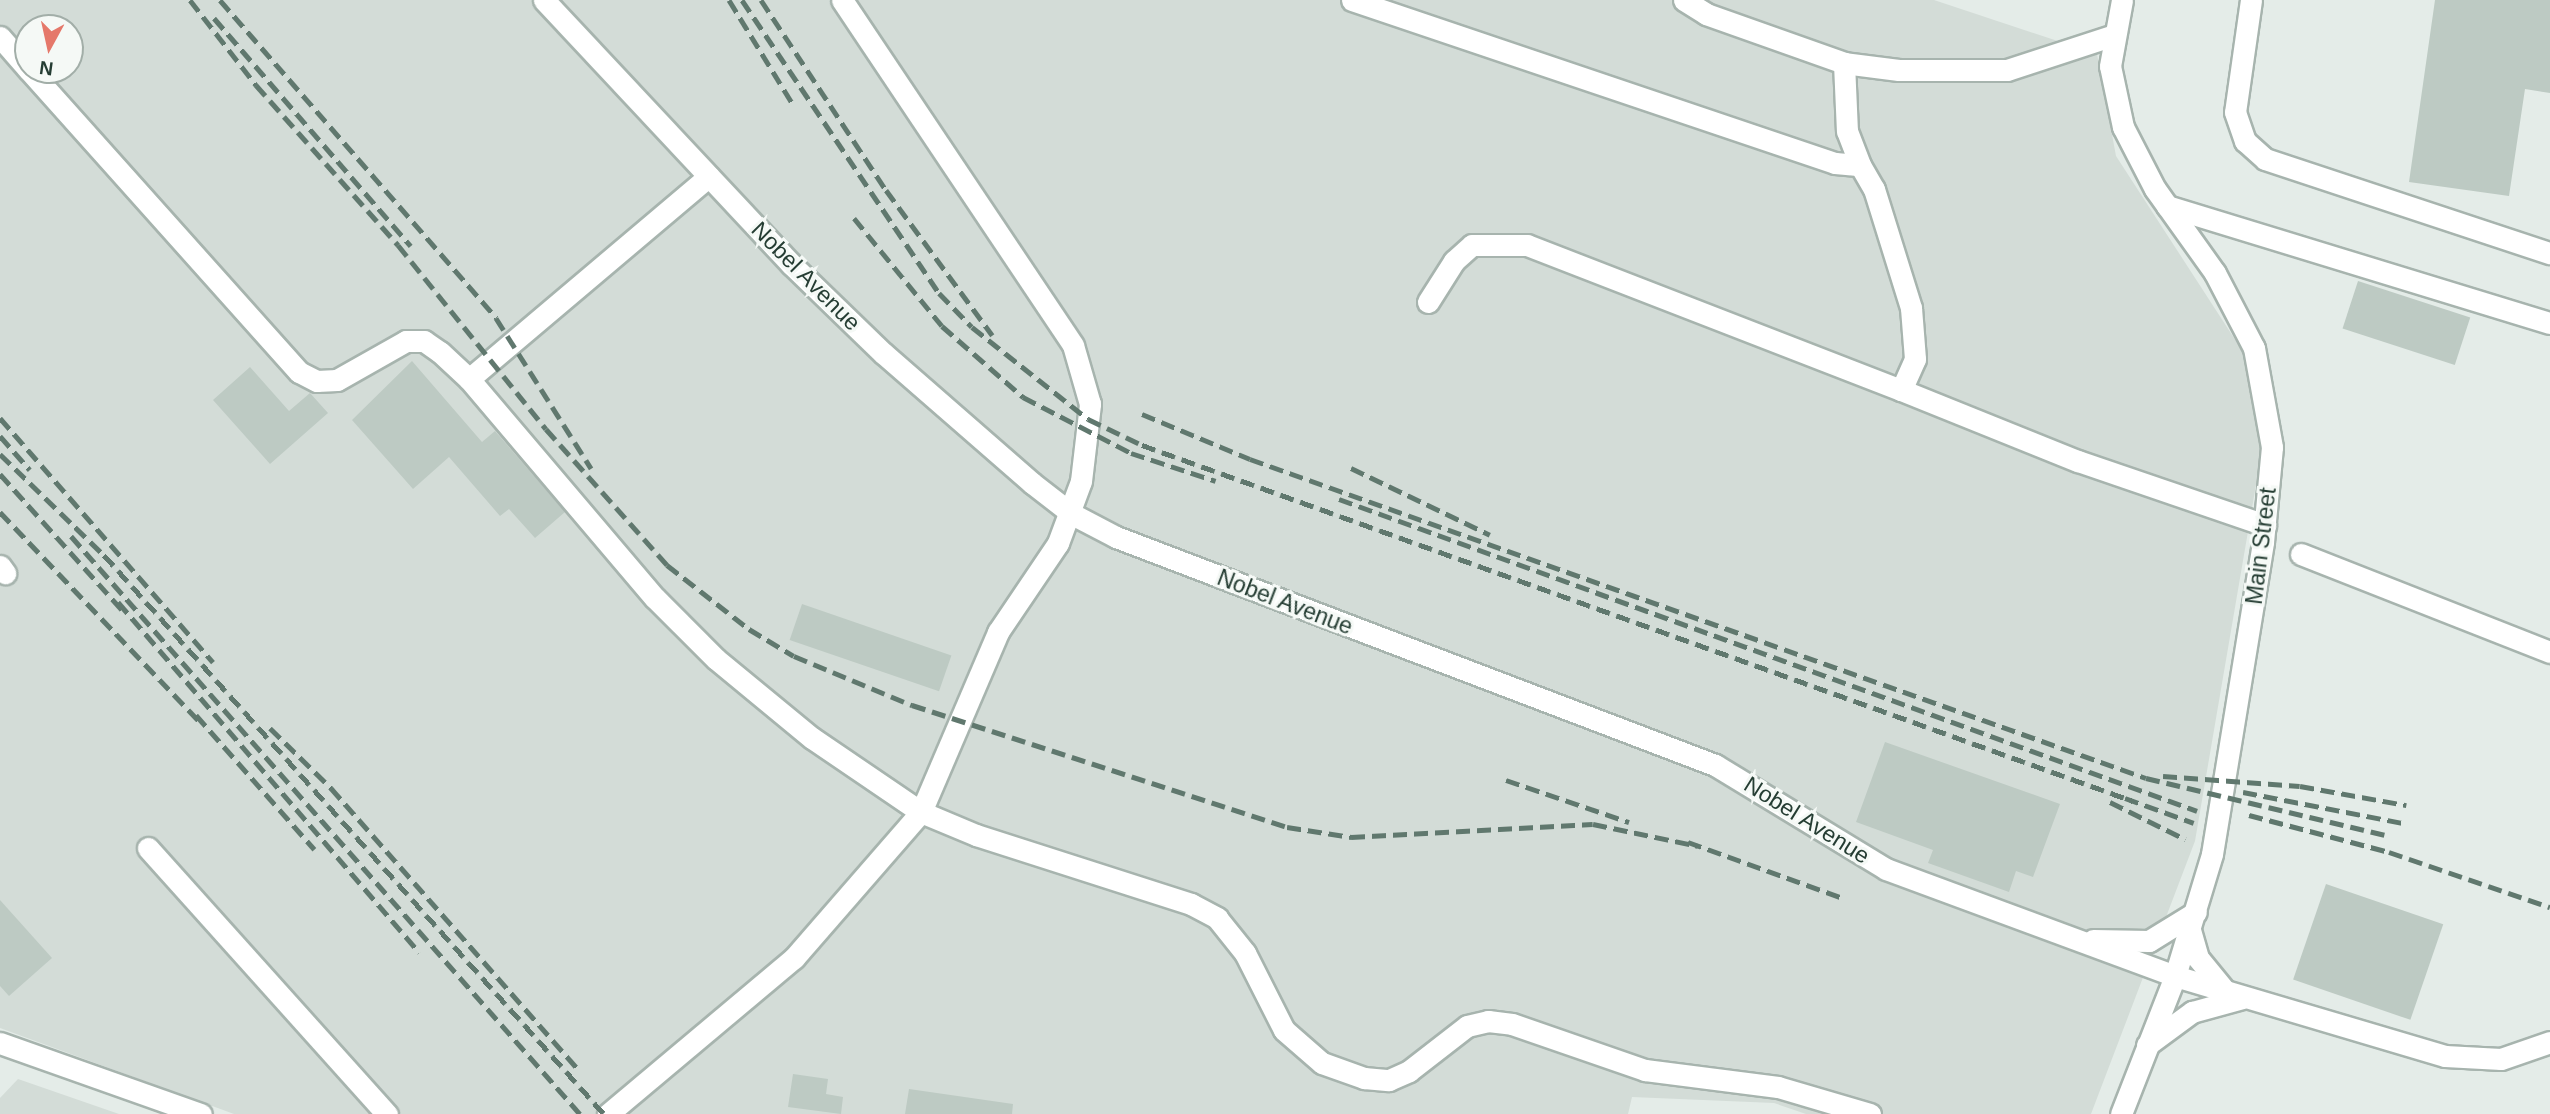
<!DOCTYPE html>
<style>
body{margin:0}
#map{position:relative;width:2550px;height:1114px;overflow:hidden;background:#e4ece8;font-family:Helvetica,sans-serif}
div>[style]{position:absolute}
.built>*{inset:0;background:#d3dcd7}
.building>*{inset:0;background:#bdcac3;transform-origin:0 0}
.roads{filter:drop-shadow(2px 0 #a7b4ae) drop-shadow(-2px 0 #a7b4ae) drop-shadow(0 2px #a7b4ae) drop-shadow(0 -2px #a7b4ae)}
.minor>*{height:21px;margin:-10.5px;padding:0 10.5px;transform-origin:10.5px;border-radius:10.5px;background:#fff}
.rail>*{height:5px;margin-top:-2.5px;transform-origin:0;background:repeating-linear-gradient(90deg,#60786e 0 14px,transparent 0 21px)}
span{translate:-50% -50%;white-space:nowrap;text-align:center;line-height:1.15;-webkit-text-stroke:6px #f5f9f6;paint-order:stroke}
.street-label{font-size:23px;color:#253d33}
.north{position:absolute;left:14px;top:14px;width:70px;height:70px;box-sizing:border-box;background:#f5f9f6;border:2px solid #a2aea8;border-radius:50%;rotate:188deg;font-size:19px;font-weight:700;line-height:28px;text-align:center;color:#253d33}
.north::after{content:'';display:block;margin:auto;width:24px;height:32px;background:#e5786a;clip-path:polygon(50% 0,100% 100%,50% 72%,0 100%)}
</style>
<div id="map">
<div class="built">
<i style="clip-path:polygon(evenodd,0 0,1934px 0,2097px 54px,2116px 156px,2245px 355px,2264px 438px,2195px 841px,2091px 1114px,1806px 1114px,1774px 1103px,1632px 1097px,1628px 1114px,234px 1114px,0 1028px,0 0,28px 28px,70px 28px,70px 70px,28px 70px,28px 28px)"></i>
<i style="clip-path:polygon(18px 1079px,119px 1114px,0 1114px,0 1098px)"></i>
</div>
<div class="building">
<i style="clip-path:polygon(2435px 0,2550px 0,2550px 93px,2525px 89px,2509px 196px,2409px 182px)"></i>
<i style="left:2358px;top:281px;width:118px;height:50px;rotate:18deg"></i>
<i style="clip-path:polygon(412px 361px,482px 442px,495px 431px,565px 512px,535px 538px,509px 509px,500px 516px,449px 457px,413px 489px,352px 420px)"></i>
<i style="clip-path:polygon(250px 367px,289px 411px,310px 393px,328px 413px,270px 464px,213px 400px)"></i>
<i style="left:802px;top:604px;width:158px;height:38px;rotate:19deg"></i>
<i style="clip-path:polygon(1885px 742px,2060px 804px,2033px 877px,2016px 871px,2009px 892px,1928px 863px,1933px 850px,1856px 822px)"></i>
<i style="left:2326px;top:884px;width:124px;height:101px;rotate:19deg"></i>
<i style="clip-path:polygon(0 900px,52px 958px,9px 996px,0 986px)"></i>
<i style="clip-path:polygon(793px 1074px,828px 1079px,826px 1094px,843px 1097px,841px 1114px,788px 1107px)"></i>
<i style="clip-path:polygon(909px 1089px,1013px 1104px,1012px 1114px,905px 1114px)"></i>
</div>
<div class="roads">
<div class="minor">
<i style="left:544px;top:0;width:362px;rotate:46.9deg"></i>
<i style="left:791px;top:264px;width:128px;rotate:44.1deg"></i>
<i style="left:883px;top:353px;width:198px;rotate:41.1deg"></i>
<i style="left:1032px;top:483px;width:51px;rotate:37.8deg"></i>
<i style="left:1072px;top:514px;width:50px;rotate:27.6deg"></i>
<i style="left:1116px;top:537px;width:641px;rotate:20.84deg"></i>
<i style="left:1715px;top:765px;width:200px;rotate:31.3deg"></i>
<i style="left:1886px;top:869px;width:308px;rotate:20.3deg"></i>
<i style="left:2175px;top:976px;width:282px;rotate:16.5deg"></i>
<i style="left:2445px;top:1056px;width:56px;rotate:3.1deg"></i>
<i style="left:2501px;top:1059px;width:52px;rotate:-19.1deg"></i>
<i style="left:1352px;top:0;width:510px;rotate:18.65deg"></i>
<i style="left:1835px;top:163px;width:25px;rotate:5deg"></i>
<i style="left:1860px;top:165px;width:28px;rotate:60deg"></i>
<i style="left:1874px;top:189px;width:125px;rotate:72.7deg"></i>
<i style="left:1911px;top:308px;width:51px;rotate:85.5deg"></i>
<i style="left:1915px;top:359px;width:34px;rotate:114deg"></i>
<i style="left:1901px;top:390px;width:191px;rotate:21.9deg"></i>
<i style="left:2078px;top:461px;width:198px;rotate:18.9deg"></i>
<i style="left:1684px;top:0;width:26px;rotate:32deg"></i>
<i style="left:1706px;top:14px;width:146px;rotate:19.5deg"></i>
<i style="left:1844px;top:63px;width:55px;rotate:7.3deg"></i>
<i style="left:1899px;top:70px;width:108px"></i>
<i style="left:2007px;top:70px;width:109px;rotate:-18.1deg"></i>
<i style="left:2251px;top:0;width:113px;rotate:98.1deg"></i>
<i style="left:2235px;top:112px;width:31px;rotate:71deg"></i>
<i style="left:2245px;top:141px;width:27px;rotate:42deg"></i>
<i style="left:2265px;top:159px;width:300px;rotate:18.3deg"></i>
<i style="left:0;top:37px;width:43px;rotate:48.8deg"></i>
<i style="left:1844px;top:63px;width:68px;rotate:87.5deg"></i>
<i style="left:1847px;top:131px;width:36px;rotate:69deg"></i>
<i style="left:29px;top:70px;width:405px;rotate:48.2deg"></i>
<i style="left:299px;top:372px;width:20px;rotate:27deg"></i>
<i style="left:317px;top:381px;width:20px;rotate:-3deg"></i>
<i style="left:337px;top:380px;width:79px;rotate:-29.5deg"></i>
<i style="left:406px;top:341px;width:18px"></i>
<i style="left:424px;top:341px;width:19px;rotate:35deg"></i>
<i style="left:440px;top:352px;width:40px;rotate:43deg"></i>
<i style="left:469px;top:379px;width:287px;rotate:49.7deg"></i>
<i style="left:655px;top:598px;width:86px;rotate:45deg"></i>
<i style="left:716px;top:659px;width:124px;rotate:39.5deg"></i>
<i style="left:812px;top:738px;width:132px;rotate:34.2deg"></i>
<i style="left:921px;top:812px;width:60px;rotate:22.7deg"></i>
<i style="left:976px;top:835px;width:226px;rotate:17.8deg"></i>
<i style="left:1191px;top:904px;width:30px;rotate:28deg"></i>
<i style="left:1217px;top:918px;width:45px;rotate:51.3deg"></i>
<i style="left:1245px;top:953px;width:86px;rotate:63.1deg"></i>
<i style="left:1284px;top:1030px;width:50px;rotate:41deg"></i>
<i style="left:1322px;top:1063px;width:45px;rotate:19.7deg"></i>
<i style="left:1364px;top:1078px;width:25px;rotate:5deg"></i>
<i style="left:1389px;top:1080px;width:22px;rotate:-24deg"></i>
<i style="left:1409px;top:1071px;width:73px;rotate:-37.8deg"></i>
<i style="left:1467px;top:1026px;width:22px;rotate:-13deg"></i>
<i style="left:1488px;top:1021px;width:24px;rotate:7deg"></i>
<i style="left:1512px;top:1024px;width:141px;rotate:19.1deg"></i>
<i style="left:1645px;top:1070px;width:134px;rotate:7.3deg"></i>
<i style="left:1778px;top:1087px;width:96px;rotate:16.4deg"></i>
<i style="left:2167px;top:206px;width:400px;rotate:17deg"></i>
<i style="left:1428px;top:302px;width:49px;rotate:-57.6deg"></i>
<i style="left:1454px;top:261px;width:24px;rotate:-42deg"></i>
<i style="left:1472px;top:245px;width:55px"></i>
<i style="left:1527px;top:245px;width:401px;rotate:21.2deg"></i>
<i style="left:469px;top:379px;width:314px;rotate:-40.2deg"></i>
<i style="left:2301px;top:554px;width:268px;rotate:21.5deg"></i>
<i style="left:0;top:566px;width:9px;rotate:54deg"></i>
<i style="left:148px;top:848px;width:358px;rotate:48.1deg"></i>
<i style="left:2190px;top:930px;width:29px;rotate:74deg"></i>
<i style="left:2198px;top:958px;width:43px;rotate:50.7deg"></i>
<i style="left:2093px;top:940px;width:56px;rotate:1deg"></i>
<i style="left:2149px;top:941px;width:55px;rotate:-31.7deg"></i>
<i style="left:0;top:1043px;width:213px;rotate:19.5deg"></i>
<i style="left:2147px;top:1045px;width:56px;rotate:-36.3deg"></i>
<i style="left:2192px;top:1012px;width:52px;rotate:-15.6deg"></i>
<i style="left:608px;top:1114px;width:243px;rotate:-40deg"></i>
<i style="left:794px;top:958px;width:194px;rotate:-49deg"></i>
<i style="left:921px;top:812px;width:196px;rotate:-66.8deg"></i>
<i style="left:998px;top:632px;width:107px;rotate:-56deg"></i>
<i style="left:1058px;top:543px;width:66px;rotate:-69.6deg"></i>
<i style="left:1081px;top:481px;width:78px;rotate:-83.3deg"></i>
<i style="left:1090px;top:404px;width:61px;rotate:-106.1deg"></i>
<i style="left:1073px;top:345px;width:415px;rotate:-123.8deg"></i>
<i style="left:2121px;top:1114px;width:148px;rotate:-68.6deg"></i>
<i style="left:2175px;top:976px;width:127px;rotate:-73.1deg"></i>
<i style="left:2212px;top:854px;width:316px;rotate:-80.7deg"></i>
<i style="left:2263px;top:542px;width:95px;rotate:-84.6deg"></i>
<i style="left:2272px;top:447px;width:101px;rotate:-100.3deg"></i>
<i style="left:2254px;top:348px;width:85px;rotate:-117.5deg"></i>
<i style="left:2215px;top:273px;width:103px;rotate:-125.5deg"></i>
<i style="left:2155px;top:189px;width:70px;rotate:-117.3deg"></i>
<i style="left:2123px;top:127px;width:62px;rotate:-102deg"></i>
<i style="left:2110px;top:66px;width:67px;rotate:-79.7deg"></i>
</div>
</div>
<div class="rail">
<i style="left:190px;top:0;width:108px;rotate:52.2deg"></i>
<i style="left:256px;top:85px;width:214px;rotate:48.4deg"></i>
<i style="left:398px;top:245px;width:236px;rotate:51.2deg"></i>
<i style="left:546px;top:429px;width:182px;rotate:48.3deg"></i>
<i style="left:667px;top:565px;width:104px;rotate:38deg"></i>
<i style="left:749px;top:629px;width:52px;rotate:31deg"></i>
<i style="left:794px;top:656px;width:128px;rotate:22.6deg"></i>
<i style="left:912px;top:705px;width:394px;rotate:18deg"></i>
<i style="left:1287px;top:827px;width:65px;rotate:8.9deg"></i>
<i style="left:1351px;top:837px;width:242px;rotate:-3.1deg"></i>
<i style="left:1593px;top:824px;width:107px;rotate:11.8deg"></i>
<i style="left:220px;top:0;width:421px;rotate:49deg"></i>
<i style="left:496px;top:318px;width:178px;rotate:57.7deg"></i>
<i style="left:729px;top:0;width:124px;rotate:58.5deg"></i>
<i style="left:742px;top:0;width:353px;rotate:56.1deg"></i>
<i style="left:939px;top:293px;width:47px;rotate:45.9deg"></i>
<i style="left:972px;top:327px;width:148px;rotate:38.4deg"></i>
<i style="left:1088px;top:419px;width:60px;rotate:25.7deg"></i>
<i style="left:1142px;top:445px;width:1053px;rotate:19.76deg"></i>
<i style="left:761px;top:0;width:227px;rotate:56.7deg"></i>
<i style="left:886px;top:190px;width:180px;rotate:53.8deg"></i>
<i style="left:214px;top:18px;width:301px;rotate:49.2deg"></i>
<i style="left:854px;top:218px;width:139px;rotate:50.8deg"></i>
<i style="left:942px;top:326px;width:108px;rotate:41.2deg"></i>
<i style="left:1023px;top:397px;width:122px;rotate:27.4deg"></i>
<i style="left:1131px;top:453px;width:89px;rotate:18.2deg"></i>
<i style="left:1142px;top:414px;width:117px;rotate:22.6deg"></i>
<i style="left:1250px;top:459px;width:951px;rotate:19.6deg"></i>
<i style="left:2146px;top:778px;width:246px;rotate:13.4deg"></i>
<i style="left:0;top:418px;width:324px;rotate:48.9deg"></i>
<i style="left:0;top:436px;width:45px;rotate:48.6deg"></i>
<i style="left:0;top:454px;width:145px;rotate:44.2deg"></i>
<i style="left:104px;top:555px;width:750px;rotate:48.19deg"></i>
<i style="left:1351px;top:468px;width:154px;rotate:25.7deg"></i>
<i style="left:0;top:474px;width:184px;rotate:48.1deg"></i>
<i style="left:1339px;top:499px;width:913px;rotate:19.98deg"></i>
<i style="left:0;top:512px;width:291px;rotate:46.4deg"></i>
<i style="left:71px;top:536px;width:770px;rotate:48.63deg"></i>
<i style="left:118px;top:602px;width:462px;rotate:49.3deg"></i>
<i style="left:196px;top:715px;width:179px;rotate:48.6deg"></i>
<i style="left:270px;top:728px;width:86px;rotate:44.5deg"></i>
<i style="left:331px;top:788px;width:377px;rotate:48.7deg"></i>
<i style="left:2163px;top:776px;width:137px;rotate:4.2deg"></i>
<i style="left:2300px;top:786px;width:108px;rotate:10.2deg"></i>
<i style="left:1506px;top:780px;width:130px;rotate:18.9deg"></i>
<i style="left:2243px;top:792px;width:162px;rotate:11deg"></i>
<i style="left:2125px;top:798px;width:73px;rotate:19.9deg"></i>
<i style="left:2110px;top:802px;width:84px;rotate:26.3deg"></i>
<i style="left:2249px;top:815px;width:145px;rotate:14.8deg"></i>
<i style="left:2389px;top:852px;width:170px;rotate:18.9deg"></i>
<i style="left:1688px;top:842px;width:165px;rotate:19.9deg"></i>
</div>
<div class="street-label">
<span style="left:806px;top:276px;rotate:45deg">Nobel Avenue</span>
<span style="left:2261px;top:546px;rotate:-83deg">Main Street</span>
<span style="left:1285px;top:602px;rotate:21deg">Nobel Avenue</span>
<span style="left:1807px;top:820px;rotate:32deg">Nobel Avenue</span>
</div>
<div class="north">N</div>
</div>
